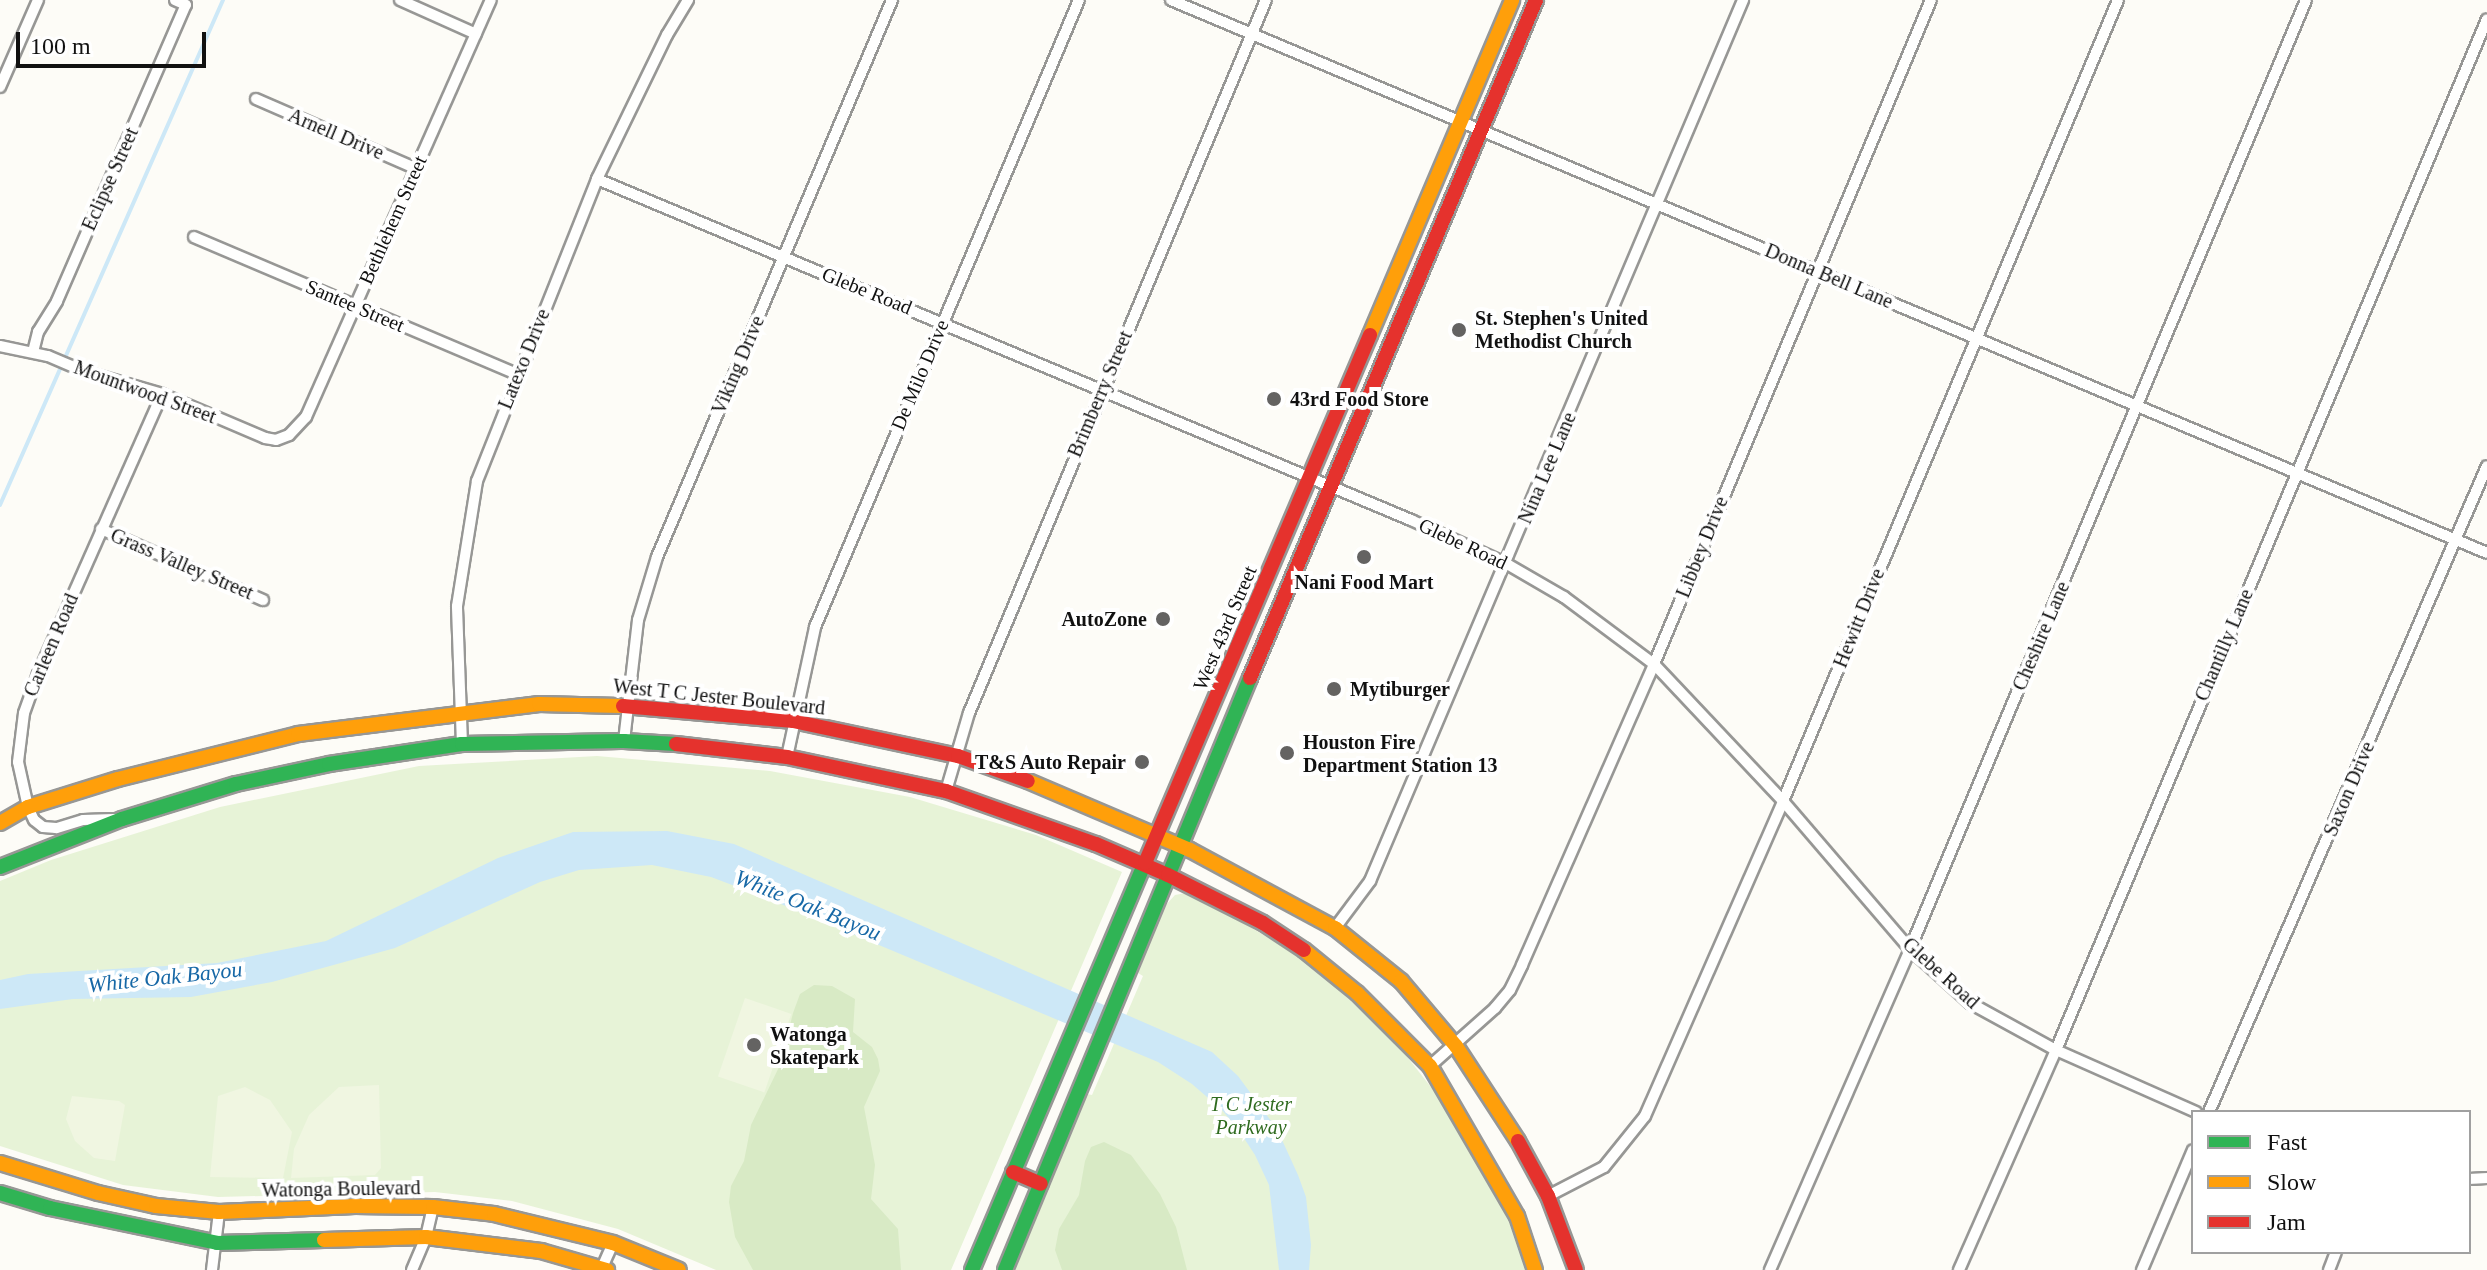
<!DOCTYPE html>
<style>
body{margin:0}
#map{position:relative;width:2487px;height:1270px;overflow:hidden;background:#fdfcf7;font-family:"Times New Roman",serif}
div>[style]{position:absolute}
.green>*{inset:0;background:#e7f3d7}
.forest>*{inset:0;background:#d8eac5}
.pitch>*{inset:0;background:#f0f6e1;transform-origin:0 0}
.water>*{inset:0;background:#cde8f7}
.stream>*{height:4px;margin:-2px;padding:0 2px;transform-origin:2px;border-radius:2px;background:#cde8f7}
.roads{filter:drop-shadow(2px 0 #979795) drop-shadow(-2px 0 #979795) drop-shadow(0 2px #979795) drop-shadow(0 -2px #979795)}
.street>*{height:10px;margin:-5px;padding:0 5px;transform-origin:5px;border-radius:5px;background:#fffffe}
.fast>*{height:14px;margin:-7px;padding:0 7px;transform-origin:7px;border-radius:7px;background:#30b455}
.slow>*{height:14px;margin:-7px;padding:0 7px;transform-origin:7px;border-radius:7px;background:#ff9f0a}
.jam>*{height:14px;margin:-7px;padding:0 7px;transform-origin:7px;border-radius:7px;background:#e5322d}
.dots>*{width:22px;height:22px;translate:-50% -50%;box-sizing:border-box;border:4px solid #fff;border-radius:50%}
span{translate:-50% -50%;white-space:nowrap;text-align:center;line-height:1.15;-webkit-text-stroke:8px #fff;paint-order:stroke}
.street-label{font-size:20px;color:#111}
.poi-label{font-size:20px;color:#111;font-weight:700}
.left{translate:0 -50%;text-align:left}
.right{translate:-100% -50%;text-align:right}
.park-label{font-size:20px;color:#2f6b1f;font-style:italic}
.water-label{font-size:22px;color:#1768a6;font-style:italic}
.legend{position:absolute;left:2191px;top:1110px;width:280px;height:144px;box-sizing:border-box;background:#fff;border:2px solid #a0a0a0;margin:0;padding:10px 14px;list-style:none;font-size:24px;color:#111}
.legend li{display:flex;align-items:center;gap:16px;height:40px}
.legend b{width:40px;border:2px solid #a0a0a0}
.scale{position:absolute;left:16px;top:32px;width:190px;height:36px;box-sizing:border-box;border:4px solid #111;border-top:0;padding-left:10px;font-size:24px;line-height:28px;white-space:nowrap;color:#111;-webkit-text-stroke:6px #fff;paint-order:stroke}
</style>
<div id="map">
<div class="green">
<i style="clip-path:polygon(597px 756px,770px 771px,910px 797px,1036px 835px,1122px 872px,951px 1270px,716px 1270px,618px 1229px,512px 1201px,435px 1192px,218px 1197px,123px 1185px,0 1146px,0 881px,51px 860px,220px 807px,419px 766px)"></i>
<i style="clip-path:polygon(1186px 893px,1227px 913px,1290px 951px,1335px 986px,1397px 1044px,1449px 1110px,1504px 1206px,1528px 1270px,1013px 1270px,1087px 1094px,1092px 1095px,1143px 976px,1138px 973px,1164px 907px,1175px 895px)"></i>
</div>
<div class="forest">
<i style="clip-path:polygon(814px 985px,832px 986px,855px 999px,853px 1032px,872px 1047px,878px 1059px,880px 1071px,864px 1107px,875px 1165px,871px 1199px,898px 1229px,901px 1270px,753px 1270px,735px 1237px,729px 1202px,731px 1186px,744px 1161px,751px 1125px,780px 1065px,793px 1013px,800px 994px)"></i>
<i style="clip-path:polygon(1104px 1142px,1131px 1155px,1160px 1194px,1176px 1227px,1187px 1270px,1062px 1270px,1055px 1250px,1059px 1229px,1079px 1195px,1085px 1161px,1091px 1147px)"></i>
</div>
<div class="pitch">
<i style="left:745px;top:998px;width:49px;height:83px;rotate:19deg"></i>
<i style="clip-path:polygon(379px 1085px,381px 1168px,375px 1175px,291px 1178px,294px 1149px,309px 1115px,339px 1087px)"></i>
<i style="clip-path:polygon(245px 1087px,270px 1100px,292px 1132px,283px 1178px,210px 1177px,218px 1096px)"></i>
<i style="clip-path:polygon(72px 1096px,119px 1101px,125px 1105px,115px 1161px,94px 1158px,75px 1141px,66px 1119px)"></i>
</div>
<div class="water">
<i style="clip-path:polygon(667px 831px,734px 844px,1212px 1052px,1238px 1076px,1277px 1129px,1298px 1175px,1306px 1197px,1311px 1245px,1309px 1270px,1279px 1270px,1269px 1185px,1255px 1155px,1238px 1129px,1222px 1110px,1192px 1084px,1158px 1062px,769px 899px,711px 877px,652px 865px,579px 870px,540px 882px,395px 948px,272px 982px,191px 997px,73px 999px,0 1009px,0 980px,28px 974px,217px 963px,326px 941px,498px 858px,573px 832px)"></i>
</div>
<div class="stream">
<i style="left:0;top:505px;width:552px;rotate:-66.17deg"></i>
</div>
<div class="roads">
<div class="street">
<i style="left:400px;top:0;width:83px;rotate:24.1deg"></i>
<i style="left:1171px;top:0;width:1427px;rotate:22.79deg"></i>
<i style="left:0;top:87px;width:95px;rotate:-66.4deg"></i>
<i style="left:256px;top:99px;width:176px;rotate:23.5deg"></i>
<i style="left:597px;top:179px;width:883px;rotate:22.73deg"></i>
<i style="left:1411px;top:520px;width:106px;rotate:24.6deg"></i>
<i style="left:1507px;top:564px;width:66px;rotate:30.1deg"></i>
<i style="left:1564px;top:597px;width:112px;rotate:36.7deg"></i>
<i style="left:1654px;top:664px;width:188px;rotate:46.7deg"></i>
<i style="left:1783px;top:801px;width:195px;rotate:49.4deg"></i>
<i style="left:1910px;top:949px;width:81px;rotate:42deg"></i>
<i style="left:1970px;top:1003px;width:98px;rotate:28.7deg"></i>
<i style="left:2056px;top:1050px;width:153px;rotate:23.9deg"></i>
<i style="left:194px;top:237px;width:351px;rotate:23deg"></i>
<i style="left:0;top:346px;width:49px;rotate:11.8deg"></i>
<i style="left:48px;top:356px;width:38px;rotate:23deg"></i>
<i style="left:83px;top:371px;width:82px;rotate:16.2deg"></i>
<i style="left:162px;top:394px;width:112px;rotate:23.1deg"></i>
<i style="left:265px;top:438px;width:11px;rotate:10deg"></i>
<i style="left:276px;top:440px;width:14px;rotate:-21deg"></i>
<i style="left:289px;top:435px;width:25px;rotate:-47deg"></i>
<i style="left:306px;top:417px;width:456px;rotate:-66.1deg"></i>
<i style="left:33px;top:352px;width:21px;rotate:-76deg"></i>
<i style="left:38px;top:332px;width:36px;rotate:-58deg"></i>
<i style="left:57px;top:301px;width:323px;rotate:-66.5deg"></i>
<i style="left:186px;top:5px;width:12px;rotate:-156deg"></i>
<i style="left:101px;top:529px;width:177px;rotate:23.7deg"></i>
<i style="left:624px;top:741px;width:122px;rotate:-83.4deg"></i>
<i style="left:638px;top:620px;width:66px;rotate:-73.2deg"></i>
<i style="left:657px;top:557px;width:605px;rotate:-67.12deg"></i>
<i style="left:462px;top:744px;width:138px;rotate:-92.1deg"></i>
<i style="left:457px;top:606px;width:127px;rotate:-80.9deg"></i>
<i style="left:477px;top:481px;width:325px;rotate:-68.3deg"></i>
<i style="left:597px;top:179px;width:160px;rotate:-64.1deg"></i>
<i style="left:667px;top:35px;width:41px;rotate:-59deg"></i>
<i style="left:787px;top:757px;width:133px;rotate:-77.8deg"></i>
<i style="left:815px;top:627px;width:680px;rotate:-67.17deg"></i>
<i style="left:946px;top:791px;width:81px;rotate:-73.6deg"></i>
<i style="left:969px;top:713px;width:772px;rotate:-67.39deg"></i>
<i style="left:114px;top:819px;width:31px;rotate:178deg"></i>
<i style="left:83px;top:820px;width:28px;rotate:163deg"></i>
<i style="left:56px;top:828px;width:13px;rotate:-176deg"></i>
<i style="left:43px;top:827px;width:11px;rotate:-142deg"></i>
<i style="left:34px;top:820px;width:14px;rotate:-115deg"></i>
<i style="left:28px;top:807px;width:46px;rotate:-102.5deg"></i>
<i style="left:18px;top:762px;width:49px;rotate:-83deg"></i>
<i style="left:24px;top:713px;width:41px;rotate:-70.3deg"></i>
<i style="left:38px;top:674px;width:306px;rotate:-66.1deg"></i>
<i style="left:1335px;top:928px;width:59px;rotate:-53.3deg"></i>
<i style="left:1370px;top:881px;width:957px;rotate:-67.05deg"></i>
<i style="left:1430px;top:1066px;width:87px;rotate:-41.7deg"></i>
<i style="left:1495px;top:1008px;width:23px;rotate:-50deg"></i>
<i style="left:1510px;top:990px;width:28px;rotate:-64deg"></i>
<i style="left:1522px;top:965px;width:329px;rotate:-66.3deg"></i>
<i style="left:1654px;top:664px;width:719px;rotate:-67.36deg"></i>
<i style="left:2209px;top:1112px;width:703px;rotate:-66.72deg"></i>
<i style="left:2469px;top:1179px;width:18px;rotate:-3deg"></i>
<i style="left:1548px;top:1196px;width:63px;rotate:-27.4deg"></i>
<i style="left:1604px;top:1167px;width:65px;rotate:-51.2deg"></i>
<i style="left:1645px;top:1116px;width:344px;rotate:-66.3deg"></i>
<i style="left:1783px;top:801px;width:868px;rotate:-67.3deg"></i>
<i style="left:212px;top:1270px;width:58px;rotate:-83.1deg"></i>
<i style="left:412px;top:1270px;width:36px;rotate:-67deg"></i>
<i style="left:426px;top:1237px;width:31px;rotate:-77deg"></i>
<i style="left:601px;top:1270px;width:30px;rotate:-66deg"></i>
<i style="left:1770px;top:1270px;width:350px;rotate:-66.4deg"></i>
<i style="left:1910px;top:949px;width:1028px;rotate:-67.35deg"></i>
<i style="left:1959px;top:1270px;width:240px;rotate:-66.2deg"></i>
<i style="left:2056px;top:1050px;width:1117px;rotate:-67.31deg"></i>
<i style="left:2142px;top:1270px;width:130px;rotate:-67deg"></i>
<i style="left:2329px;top:1270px;width:19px;rotate:-69deg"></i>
</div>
<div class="fast">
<i style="left:0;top:867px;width:131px;rotate:-21.5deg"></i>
<i style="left:122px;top:819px;width:119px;rotate:-17.1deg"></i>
<i style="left:236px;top:784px;width:95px;rotate:-12.1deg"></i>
<i style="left:329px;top:764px;width:134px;rotate:-8.6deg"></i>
<i style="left:462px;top:744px;width:162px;rotate:-1.1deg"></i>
<i style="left:624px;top:741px;width:52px;rotate:3.3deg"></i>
<i style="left:0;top:1193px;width:52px;rotate:16.7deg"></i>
<i style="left:50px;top:1208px;width:171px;rotate:11.8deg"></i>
<i style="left:217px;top:1243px;width:107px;rotate:-1.6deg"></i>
<i style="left:972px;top:1270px;width:442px;rotate:-67deg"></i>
<i style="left:1005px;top:1270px;width:641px;rotate:-67.52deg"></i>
</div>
<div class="slow">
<i style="left:1370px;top:335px;width:364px;rotate:-67deg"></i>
<i style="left:1028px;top:781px;width:176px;rotate:23.1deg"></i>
<i style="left:1190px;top:850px;width:165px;rotate:28.3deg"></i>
<i style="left:1335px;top:928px;width:85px;rotate:38.8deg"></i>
<i style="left:1401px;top:981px;width:85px;rotate:49.8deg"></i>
<i style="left:1456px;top:1046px;width:113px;rotate:56.9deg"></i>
<i style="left:0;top:823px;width:32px;rotate:-30deg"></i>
<i style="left:28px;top:807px;width:94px;rotate:-17.3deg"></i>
<i style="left:118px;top:779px;width:186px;rotate:-14deg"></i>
<i style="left:298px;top:734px;width:243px;rotate:-7.1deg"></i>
<i style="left:539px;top:704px;width:84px;rotate:1.4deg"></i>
<i style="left:1304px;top:950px;width:68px;rotate:39.1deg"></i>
<i style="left:1357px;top:993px;width:103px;rotate:45deg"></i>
<i style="left:1430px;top:1066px;width:173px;rotate:59.9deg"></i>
<i style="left:1517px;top:1216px;width:57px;rotate:71.6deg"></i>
<i style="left:0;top:1163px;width:102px;rotate:17deg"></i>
<i style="left:98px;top:1193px;width:59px;rotate:12.6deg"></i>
<i style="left:156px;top:1206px;width:63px;rotate:5.4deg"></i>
<i style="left:219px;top:1212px;width:136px;rotate:-2.5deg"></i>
<i style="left:355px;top:1206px;width:78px;rotate:0.7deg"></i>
<i style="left:433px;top:1207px;width:61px;rotate:6.5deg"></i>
<i style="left:494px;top:1214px;width:122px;rotate:13.7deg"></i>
<i style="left:613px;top:1243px;width:71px;rotate:22.2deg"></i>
<i style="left:324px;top:1240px;width:102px;rotate:-1.7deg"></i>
<i style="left:426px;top:1237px;width:116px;rotate:6.9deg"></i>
<i style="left:541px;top:1251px;width:69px;rotate:16.1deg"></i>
</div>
<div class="jam">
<i style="left:1250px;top:678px;width:736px;rotate:-67.13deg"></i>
<i style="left:623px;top:706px;width:171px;rotate:5deg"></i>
<i style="left:793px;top:721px;width:169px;rotate:12deg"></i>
<i style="left:958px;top:756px;width:74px;rotate:19.7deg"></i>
<i style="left:676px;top:744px;width:112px;rotate:6.7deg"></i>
<i style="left:787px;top:757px;width:163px;rotate:12.1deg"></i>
<i style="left:946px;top:791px;width:159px;rotate:19.5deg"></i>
<i style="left:1096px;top:844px;width:78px;rotate:23.3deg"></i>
<i style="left:1168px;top:875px;width:106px;rotate:26.8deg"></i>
<i style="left:1263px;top:923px;width:49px;rotate:33.4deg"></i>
<i style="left:1145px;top:863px;width:574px;rotate:-66.92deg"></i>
<i style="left:1518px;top:1141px;width:63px;rotate:61.4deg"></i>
<i style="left:1548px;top:1196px;width:79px;rotate:69.3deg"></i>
<i style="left:1013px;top:1172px;width:30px;rotate:23deg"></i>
</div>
</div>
<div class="dots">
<i style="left:1459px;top:330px;background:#646362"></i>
<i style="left:1274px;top:399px;background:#646362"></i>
<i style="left:1364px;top:557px;background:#646362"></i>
<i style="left:1163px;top:619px;background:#646362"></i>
<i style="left:1334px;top:689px;background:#646362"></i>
<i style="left:1287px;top:753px;background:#646362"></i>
<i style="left:1142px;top:762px;background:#646362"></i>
<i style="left:754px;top:1045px;background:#646362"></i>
</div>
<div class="street-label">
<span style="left:336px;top:134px;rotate:23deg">Arnell Drive</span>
<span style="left:110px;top:179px;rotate:-66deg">Eclipse Street</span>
<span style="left:393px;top:220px;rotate:-66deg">Bethlehem Street</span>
<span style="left:1829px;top:276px;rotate:23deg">Donna Bell Lane</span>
<span style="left:867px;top:291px;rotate:22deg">Glebe Road</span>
<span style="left:355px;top:306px;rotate:23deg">Santee Street</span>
<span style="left:524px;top:359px;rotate:-68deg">Latexo Drive</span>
<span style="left:738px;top:365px;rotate:-67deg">Viking Drive</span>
<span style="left:920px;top:375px;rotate:-67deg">De Milo Drive</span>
<span style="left:145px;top:392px;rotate:20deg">Mountwood Street</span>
<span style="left:1100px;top:394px;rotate:-67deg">Brimberry Street</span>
<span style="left:1547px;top:468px;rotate:-67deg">Nina Lee Lane</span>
<span style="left:1463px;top:544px;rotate:25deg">Glebe Road</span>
<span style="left:1702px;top:547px;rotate:-68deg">Libbey Drive</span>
<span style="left:182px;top:564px;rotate:23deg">Grass Valley Street</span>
<span style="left:1859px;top:618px;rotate:-68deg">Hewitt Drive</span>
<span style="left:1225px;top:628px;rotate:-67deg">West 43rd Street</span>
<span style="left:2041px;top:636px;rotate:-67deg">Cheshire Lane</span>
<span style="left:51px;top:645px;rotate:-67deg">Carleen Road</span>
<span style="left:2224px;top:645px;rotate:-67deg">Chantilly Lane</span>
<span style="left:719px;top:697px;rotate:6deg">West T C Jester Boulevard</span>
<span style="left:2349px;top:789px;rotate:-67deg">Saxon Drive</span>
<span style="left:1941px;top:973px;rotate:42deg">Glebe Road</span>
<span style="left:341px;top:1189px;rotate:-1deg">Watonga Boulevard</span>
</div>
<div class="poi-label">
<span class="left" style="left:1475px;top:330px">St. Stephen's United<br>Methodist Church</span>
<span class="left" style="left:1290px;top:399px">43rd Food Store</span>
<span style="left:1364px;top:582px">Nani Food Mart</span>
<span class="right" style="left:1147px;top:619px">AutoZone</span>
<span class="left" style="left:1350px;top:689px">Mytiburger</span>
<span class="left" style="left:1303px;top:754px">Houston Fire<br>Department Station 13</span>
<span class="right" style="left:1126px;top:762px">T&amp;S Auto Repair</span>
<span class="left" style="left:770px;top:1046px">Watonga<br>Skatepark</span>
</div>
<div class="park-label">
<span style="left:1251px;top:1116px">T C Jester<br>Parkway</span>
</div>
<div class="water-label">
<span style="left:808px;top:905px;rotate:22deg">White Oak Bayou</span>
<span style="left:165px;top:977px;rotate:-6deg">White Oak Bayou</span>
</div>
<ul class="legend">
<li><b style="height:10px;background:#30b455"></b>Fast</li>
<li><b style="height:10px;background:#ff9f0a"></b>Slow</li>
<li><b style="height:10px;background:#e5322d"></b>Jam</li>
</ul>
<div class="scale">100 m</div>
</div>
